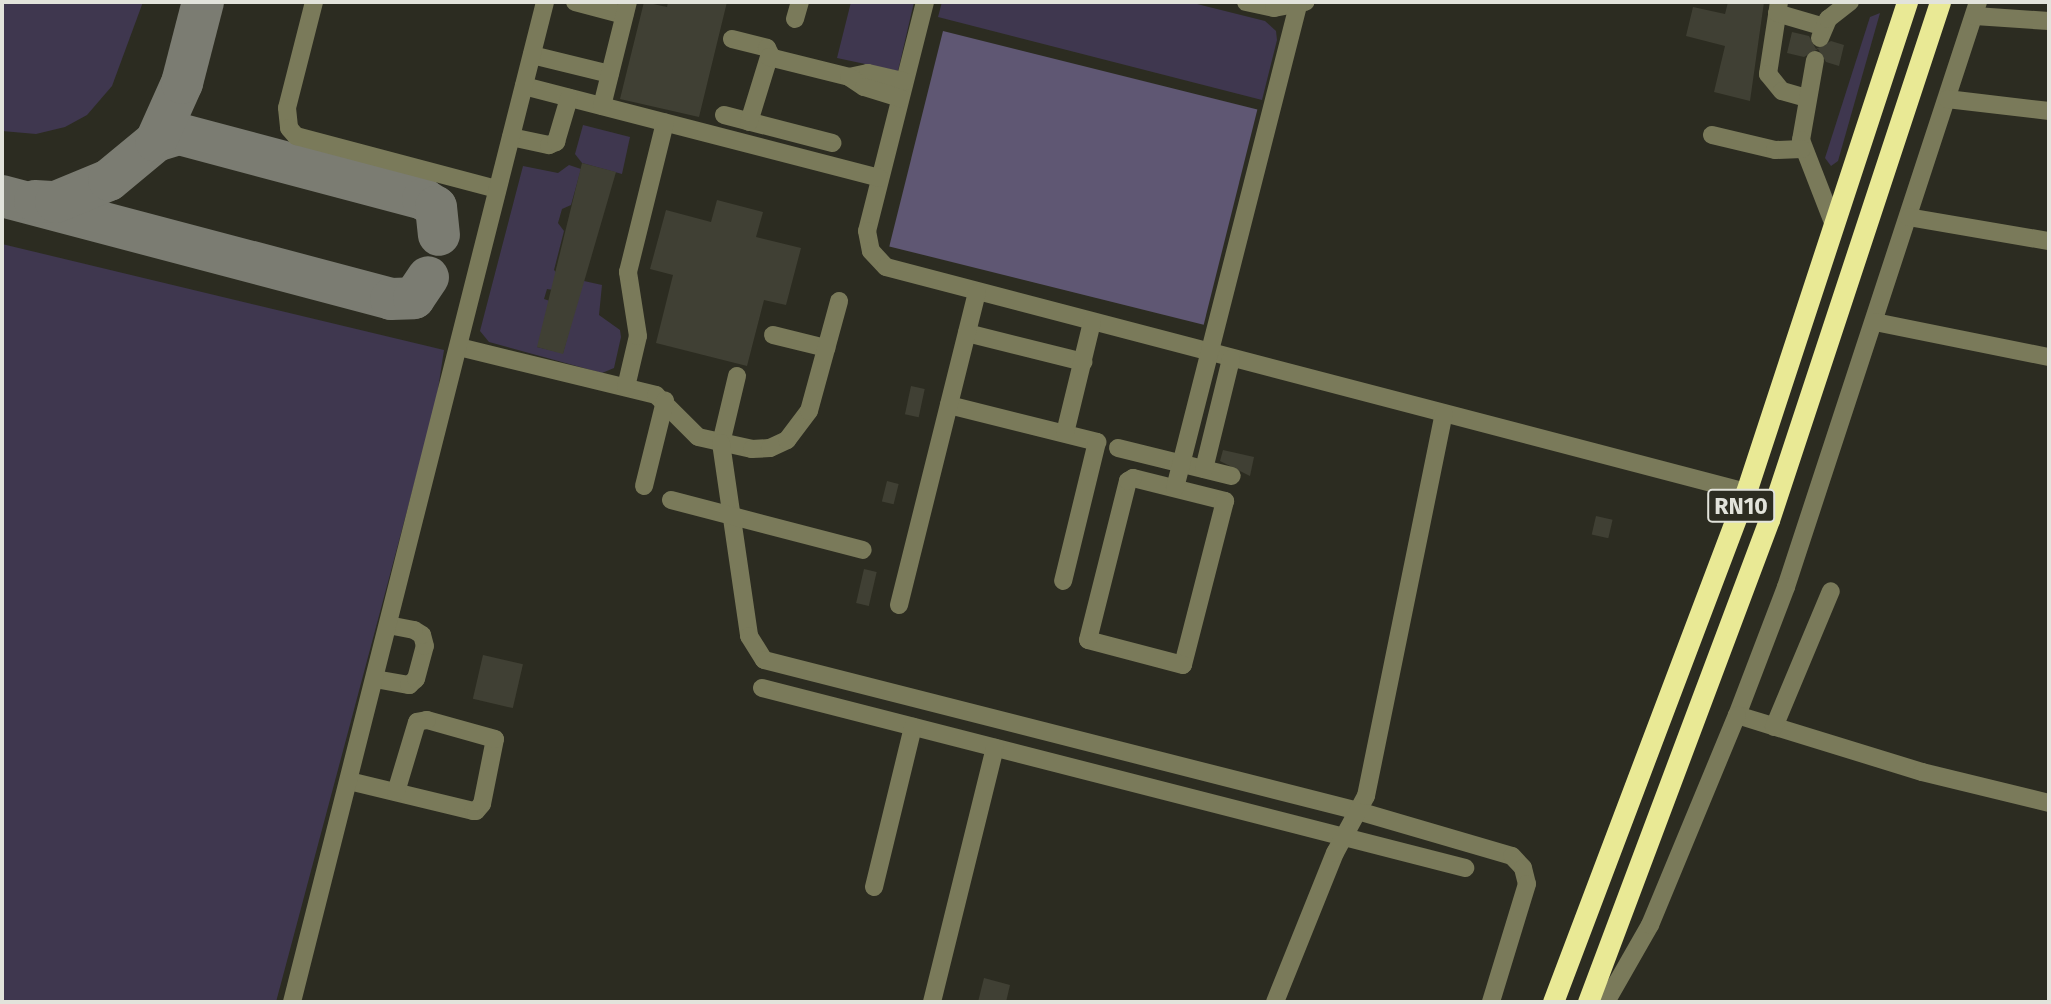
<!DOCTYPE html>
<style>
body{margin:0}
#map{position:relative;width:2051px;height:1004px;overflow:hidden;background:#2c2c21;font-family:"Fira Sans",sans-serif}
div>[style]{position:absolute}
.green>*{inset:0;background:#3f374f}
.forest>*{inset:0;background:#5f5773;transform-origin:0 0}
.taxiway>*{height:42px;margin:-21px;padding:0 21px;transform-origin:21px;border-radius:21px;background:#7b7c72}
.building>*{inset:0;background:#404034;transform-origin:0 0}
.minor>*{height:18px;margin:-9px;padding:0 9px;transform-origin:9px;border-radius:9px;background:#7a7a5a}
.highway>*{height:21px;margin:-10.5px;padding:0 10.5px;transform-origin:10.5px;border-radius:10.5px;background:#e9e995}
span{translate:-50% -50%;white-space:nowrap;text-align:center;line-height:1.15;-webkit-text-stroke:5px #2c2c21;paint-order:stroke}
.shield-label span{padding:2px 5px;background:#2c2c21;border:2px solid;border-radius:5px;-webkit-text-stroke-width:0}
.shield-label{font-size:23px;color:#e2e3db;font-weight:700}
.frame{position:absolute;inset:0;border:4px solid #e2e3db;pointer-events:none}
</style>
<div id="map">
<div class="green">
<i style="clip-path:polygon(2px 2px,143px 2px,112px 86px,87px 115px,65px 127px,36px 134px,2px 131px)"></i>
<i style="clip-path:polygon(851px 2px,914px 2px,898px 71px,837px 58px)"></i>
<i style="clip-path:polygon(942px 2px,1189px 2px,1265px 21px,1276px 31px,1277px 40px,1262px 100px,938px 17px)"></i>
<i style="clip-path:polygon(1880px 13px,1838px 161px,1831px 166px,1825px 158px,1870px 17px)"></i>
<i style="clip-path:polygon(583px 125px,630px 137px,622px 174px,582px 163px,575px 154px)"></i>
<i style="clip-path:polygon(evenodd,569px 165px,581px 169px,571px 205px,562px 209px,558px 223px,564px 231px,554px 270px,558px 274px,553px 290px,547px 289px,544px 299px,550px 301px,584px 281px,602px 285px,599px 315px,620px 330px,621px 337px,614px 368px,602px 373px,489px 342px,480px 331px,523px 166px,558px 173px,569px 165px,569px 331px,563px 353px,537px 347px,569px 331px)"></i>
<i style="clip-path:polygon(2px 244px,444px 350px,436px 402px,276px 1002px,2px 1002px)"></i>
</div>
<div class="forest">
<i style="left:943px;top:31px;width:324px;height:222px;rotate:14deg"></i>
</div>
<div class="taxiway">
<i style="left:156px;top:141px;width:24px;rotate:-17deg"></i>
<i style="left:179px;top:134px;width:253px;rotate:14.9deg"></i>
<i style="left:423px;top:199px;width:15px;rotate:32deg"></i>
<i style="left:436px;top:207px;width:28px;rotate:84deg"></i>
<i style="left:2px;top:196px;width:402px;rotate:14.8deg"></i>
<i style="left:391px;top:299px;width:23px;rotate:-2deg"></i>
<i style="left:414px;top:298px;width:25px;rotate:-56deg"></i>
<i style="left:35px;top:201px;width:21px;rotate:3deg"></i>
<i style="left:56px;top:202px;width:57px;rotate:-22.5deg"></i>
<i style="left:109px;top:180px;width:61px;rotate:-39.7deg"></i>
<i style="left:156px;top:141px;width:64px;rotate:-65.9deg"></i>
<i style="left:182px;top:83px;width:84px;rotate:-75.5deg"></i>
</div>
<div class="building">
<i style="clip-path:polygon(644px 2px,667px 7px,668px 2px,727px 2px,699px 117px,620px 99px)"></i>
<i style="clip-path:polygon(1728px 2px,1764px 2px,1750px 101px,1714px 92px,1725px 46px,1686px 36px,1693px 7px,1725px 14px)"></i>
<i style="clip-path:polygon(1792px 32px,1809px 36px,1816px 49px,1831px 41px,1844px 45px,1839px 66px,1826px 62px,1818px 49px,1804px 57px,1787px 53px)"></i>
<i style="clip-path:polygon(582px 163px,616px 172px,563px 354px,537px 347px)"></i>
<i style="clip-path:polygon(717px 200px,763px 212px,756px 237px,801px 248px,786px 305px,764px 300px,747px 366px,656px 343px,673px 275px,650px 269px,666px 210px,711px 222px)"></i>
<i style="left:911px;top:386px;width:14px;height:29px;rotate:12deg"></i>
<i style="clip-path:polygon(1223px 450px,1254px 457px,1250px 476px,1220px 461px)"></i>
<i style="left:887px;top:481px;width:12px;height:21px;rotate:14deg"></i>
<i style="left:1596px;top:516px;width:17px;height:19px;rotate:13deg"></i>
<i style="left:864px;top:569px;width:13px;height:35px;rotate:13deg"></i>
<i style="left:483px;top:655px;width:41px;height:45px;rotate:13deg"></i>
<i style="clip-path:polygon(984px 978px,1010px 985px,1006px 1002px,978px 1002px)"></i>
</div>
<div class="minor">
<i style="left:314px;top:2px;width:109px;rotate:104.3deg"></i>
<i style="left:287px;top:108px;width:20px;rotate:84deg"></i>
<i style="left:289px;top:128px;width:11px;rotate:49deg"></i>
<i style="left:296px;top:136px;width:208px;rotate:14.8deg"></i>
<i style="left:575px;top:2px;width:51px;rotate:14.9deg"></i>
<i style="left:925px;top:2px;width:236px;rotate:104.2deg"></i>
<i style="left:867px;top:231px;width:20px;rotate:79deg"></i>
<i style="left:871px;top:251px;width:22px;rotate:47deg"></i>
<i style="left:886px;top:267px;width:889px;rotate:14.66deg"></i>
<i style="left:1246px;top:2px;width:29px;rotate:12deg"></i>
<i style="left:1274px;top:8px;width:32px;rotate:-11deg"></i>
<i style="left:1779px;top:2px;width:73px;rotate:98.7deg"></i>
<i style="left:1768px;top:74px;width:22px;rotate:51deg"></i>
<i style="left:1782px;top:91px;width:25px;rotate:16deg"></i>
<i style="left:1978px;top:2px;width:616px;rotate:108.17deg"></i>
<i style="left:1786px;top:587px;width:137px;rotate:110.9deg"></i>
<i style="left:1737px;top:715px;width:194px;rotate:17.1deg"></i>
<i style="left:1922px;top:772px;width:131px;rotate:13.7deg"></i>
<i style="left:1777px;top:13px;width:49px;rotate:16.6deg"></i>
<i style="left:1975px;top:16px;width:74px;rotate:3.9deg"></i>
<i style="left:795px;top:19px;width:18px;rotate:-74deg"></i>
<i style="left:1820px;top:38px;width:21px;rotate:-67deg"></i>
<i style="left:1828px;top:19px;width:28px;rotate:-38deg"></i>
<i style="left:732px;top:39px;width:36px;rotate:14deg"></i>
<i style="left:767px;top:48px;width:11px;rotate:63deg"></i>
<i style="left:532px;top:55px;width:80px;rotate:13.7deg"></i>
<i style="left:1815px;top:60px;width:81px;rotate:99.9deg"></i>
<i style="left:1801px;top:140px;width:91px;rotate:68.8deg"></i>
<i style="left:849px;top:77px;width:19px;rotate:-12deg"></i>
<i style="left:868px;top:73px;width:37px;rotate:13deg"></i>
<i style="left:524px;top:86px;width:367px;rotate:14.5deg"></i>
<i style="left:1947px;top:99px;width:103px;rotate:6.7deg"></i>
<i style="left:602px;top:106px;width:107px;rotate:-76deg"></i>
<i style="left:724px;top:115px;width:112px;rotate:14.5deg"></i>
<i style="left:749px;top:122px;width:68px;rotate:-72.9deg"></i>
<i style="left:769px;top:57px;width:82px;rotate:14deg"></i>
<i style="left:849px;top:77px;width:18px;rotate:34deg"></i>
<i style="left:864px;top:87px;width:38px;rotate:17deg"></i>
<i style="left:1712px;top:135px;width:65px;rotate:13.4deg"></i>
<i style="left:1775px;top:150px;width:27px;rotate:-2deg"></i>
<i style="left:511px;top:137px;width:39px;rotate:12deg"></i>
<i style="left:549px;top:145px;width:8px;rotate:-23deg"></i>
<i style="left:556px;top:142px;width:46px;rotate:-73.5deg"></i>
<i style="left:1908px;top:217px;width:143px;rotate:9.7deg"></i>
<i style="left:1875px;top:322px;width:177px;rotate:11.4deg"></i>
<i style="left:967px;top:333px;width:120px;rotate:14deg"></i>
<i style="left:773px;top:335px;width:55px;rotate:13.8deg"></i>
<i style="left:459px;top:347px;width:203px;rotate:13.7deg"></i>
<i style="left:656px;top:395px;width:59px;rotate:45deg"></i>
<i style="left:698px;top:437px;width:55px;rotate:12.5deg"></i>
<i style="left:752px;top:449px;width:18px;rotate:-3deg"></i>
<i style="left:770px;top:448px;width:19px;rotate:-25deg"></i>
<i style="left:787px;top:440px;width:36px;rotate:-53deg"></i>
<i style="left:809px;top:411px;width:114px;rotate:-74.7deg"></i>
<i style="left:737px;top:376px;width:69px;rotate:103.4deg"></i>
<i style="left:721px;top:443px;width:195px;rotate:81.7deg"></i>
<i style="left:749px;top:636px;width:28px;rotate:58deg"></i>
<i style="left:764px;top:660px;width:613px;rotate:14.26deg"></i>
<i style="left:1358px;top:811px;width:160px;rotate:16.3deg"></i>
<i style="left:1512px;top:856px;width:16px;rotate:47deg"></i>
<i style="left:1523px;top:868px;width:16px;rotate:76deg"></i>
<i style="left:1527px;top:884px;width:123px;rotate:107deg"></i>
<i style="left:626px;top:387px;width:52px;rotate:-76.8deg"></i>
<i style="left:638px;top:336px;width:65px;rotate:-98.9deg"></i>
<i style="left:628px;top:272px;width:154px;rotate:-76.1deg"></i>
<i style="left:949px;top:405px;width:153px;rotate:14deg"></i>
<i style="left:1097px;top:442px;width:143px;rotate:103.7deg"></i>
<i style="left:1065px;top:433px;width:114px;rotate:-76.3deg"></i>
<i style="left:1118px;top:448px;width:117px;rotate:13.8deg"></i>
<i style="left:1204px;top:469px;width:113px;rotate:-76.2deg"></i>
<i style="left:1133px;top:478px;width:95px;rotate:14deg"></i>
<i style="left:1225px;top:501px;width:169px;rotate:104.4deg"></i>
<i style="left:1183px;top:665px;width:98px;rotate:-165.3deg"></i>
<i style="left:1088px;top:640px;width:164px;rotate:-75.9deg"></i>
<i style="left:1128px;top:481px;width:6px;rotate:-31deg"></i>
<i style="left:644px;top:486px;width:88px;rotate:-76.1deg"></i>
<i style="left:1175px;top:488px;width:498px;rotate:-75.7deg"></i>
<i style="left:671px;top:500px;width:198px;rotate:14.6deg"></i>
<i style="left:899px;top:605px;width:322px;rotate:-76deg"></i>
<i style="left:375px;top:679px;width:35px;rotate:10deg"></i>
<i style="left:409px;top:685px;width:9px;rotate:-41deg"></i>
<i style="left:416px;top:679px;width:34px;rotate:-75deg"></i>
<i style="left:425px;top:646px;width:11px;rotate:-105deg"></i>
<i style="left:422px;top:635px;width:9px;rotate:-148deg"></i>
<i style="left:414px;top:630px;width:25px;rotate:-169deg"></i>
<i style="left:762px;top:688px;width:726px;rotate:14.36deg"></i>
<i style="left:1774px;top:727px;width:147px;rotate:-67.3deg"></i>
<i style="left:349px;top:781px;width:128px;rotate:13.6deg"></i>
<i style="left:473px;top:811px;width:3px"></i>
<i style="left:476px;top:811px;width:9px;rotate:-49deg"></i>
<i style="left:482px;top:804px;width:66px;rotate:-78.7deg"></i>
<i style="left:495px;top:739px;width:71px;rotate:-164.4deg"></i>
<i style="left:427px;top:720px;width:10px;rotate:169deg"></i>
<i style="left:417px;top:722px;width:73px;rotate:106.7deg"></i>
<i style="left:874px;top:887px;width:165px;rotate:-76.3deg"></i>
<i style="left:292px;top:1002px;width:1032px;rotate:-75.8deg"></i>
<i style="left:932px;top:1002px;width:262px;rotate:-76.1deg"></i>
<i style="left:1275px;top:1002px;width:161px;rotate:-68.1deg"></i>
<i style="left:1335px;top:853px;width:65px;rotate:-61.5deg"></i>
<i style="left:1366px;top:796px;width:390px;rotate:-78.5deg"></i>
<i style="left:1606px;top:1002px;width:89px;rotate:-60.3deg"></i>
<i style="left:1650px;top:925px;width:227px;rotate:-67.5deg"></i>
</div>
<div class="highway">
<i style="left:1553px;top:1002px;width:545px;rotate:-69.27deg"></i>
<i style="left:1746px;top:492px;width:516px;rotate:-71.81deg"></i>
<i style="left:1588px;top:1002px;width:515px;rotate:-69.42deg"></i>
<i style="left:1769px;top:520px;width:545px;rotate:-71.73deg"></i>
</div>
<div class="shield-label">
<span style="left:1741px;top:506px">RN10</span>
</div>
<div class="frame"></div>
</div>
